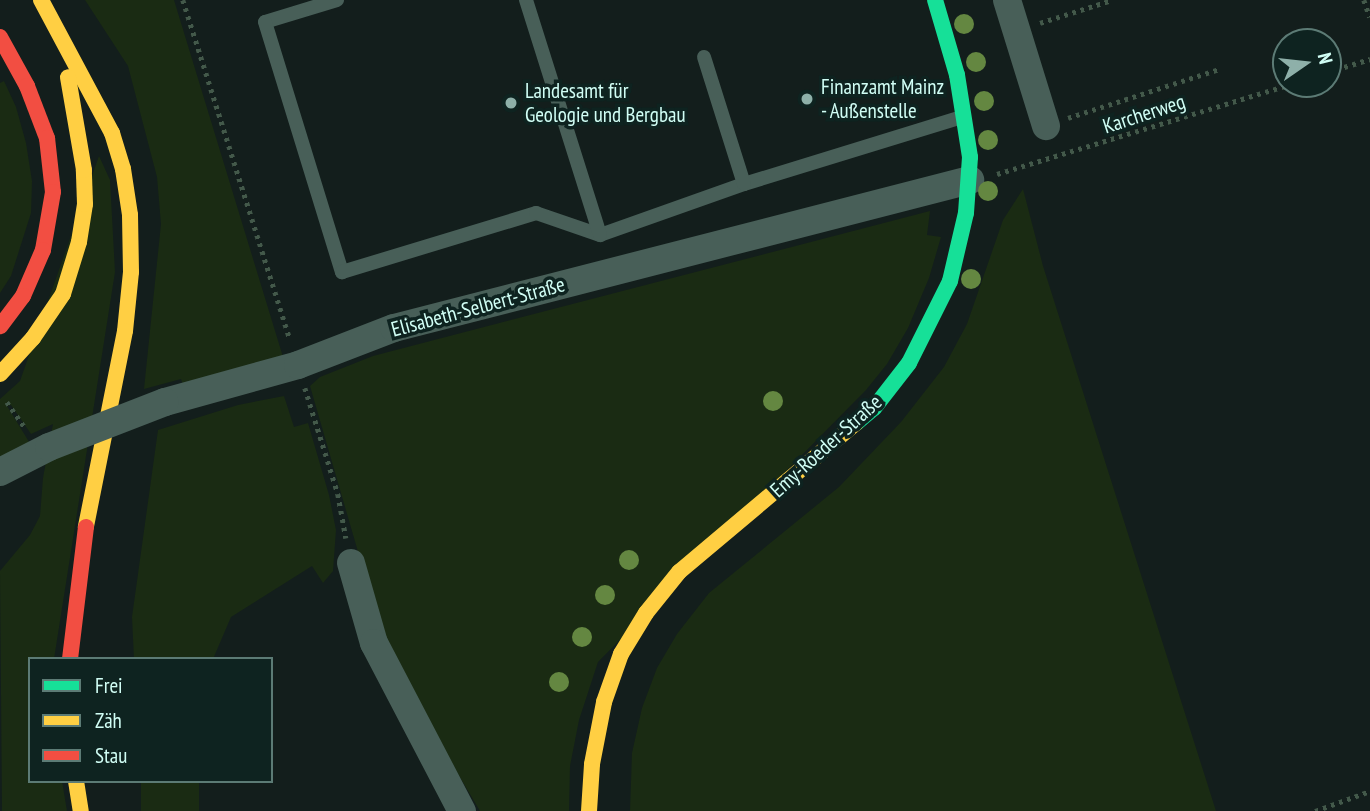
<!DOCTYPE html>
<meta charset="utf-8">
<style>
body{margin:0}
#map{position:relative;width:1370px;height:811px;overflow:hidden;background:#131e1c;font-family:"PT Sans Narrow",sans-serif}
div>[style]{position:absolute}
.green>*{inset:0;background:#1a2b13;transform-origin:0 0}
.path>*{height:4.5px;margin-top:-2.25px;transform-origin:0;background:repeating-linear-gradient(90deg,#43594a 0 3.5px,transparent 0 8.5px)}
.lane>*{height:14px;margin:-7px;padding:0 7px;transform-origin:7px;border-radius:7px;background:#485f58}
.street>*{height:28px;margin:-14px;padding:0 14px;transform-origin:14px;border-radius:14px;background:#485f58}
.fast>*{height:16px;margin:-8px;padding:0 8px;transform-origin:8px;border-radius:8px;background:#16e098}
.slow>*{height:16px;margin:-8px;padding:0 8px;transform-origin:8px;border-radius:8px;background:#ffcf43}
.jam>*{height:16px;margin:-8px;padding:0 8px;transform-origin:8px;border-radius:8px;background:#f24e42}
.street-bridge>*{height:28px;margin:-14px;padding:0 14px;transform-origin:14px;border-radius:14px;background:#485f58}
.trees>*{width:20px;height:20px;margin:-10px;border-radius:50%;background:#648741}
.dots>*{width:19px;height:19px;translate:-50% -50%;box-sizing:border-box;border:4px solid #0e2320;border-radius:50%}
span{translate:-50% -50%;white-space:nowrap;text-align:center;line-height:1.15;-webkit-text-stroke:7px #0e2320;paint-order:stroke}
.poi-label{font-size:21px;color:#d1fef5}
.left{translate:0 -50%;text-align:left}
.street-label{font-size:21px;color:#d1fef5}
.legend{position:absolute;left:28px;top:657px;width:245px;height:126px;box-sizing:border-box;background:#0e2320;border:2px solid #5c7b75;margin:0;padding:9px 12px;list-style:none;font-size:21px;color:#d1fef5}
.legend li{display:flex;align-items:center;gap:14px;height:35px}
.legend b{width:35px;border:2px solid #5c7b75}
.north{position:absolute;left:1272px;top:28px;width:70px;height:70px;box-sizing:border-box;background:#0e2320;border:2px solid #5c7b75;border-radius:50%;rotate:76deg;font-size:19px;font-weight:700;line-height:28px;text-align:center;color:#d1fef5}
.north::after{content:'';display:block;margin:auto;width:24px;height:32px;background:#8eb0a9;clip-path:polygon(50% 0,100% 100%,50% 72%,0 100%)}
</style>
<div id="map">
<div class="green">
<i style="clip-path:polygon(85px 0,174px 0,283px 357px,183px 385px,181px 379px,144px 389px,161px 224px,157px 177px,128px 66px)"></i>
<i style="clip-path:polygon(4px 81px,16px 107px,26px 143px,32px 181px,31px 213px,11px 276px,0 293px,0 83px)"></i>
<i style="clip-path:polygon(99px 156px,110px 180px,115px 272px,54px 659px,30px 659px,30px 781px,62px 781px,67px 811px,2px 811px,0 571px,30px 535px,40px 516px,43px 478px,53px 424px,31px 434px,11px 405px,7px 406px,31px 445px,0 462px,0 399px,20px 381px)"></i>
<i style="clip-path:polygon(1023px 189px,1043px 266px,1216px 811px,630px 811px,632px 753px,642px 708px,657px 668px,677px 634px,709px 593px,839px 487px,901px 422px,944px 367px,967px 324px,1003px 220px)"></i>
<i style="clip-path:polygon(930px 211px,927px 235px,941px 237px,929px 278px,908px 328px,887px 364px,866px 390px,598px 662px,579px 720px,570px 766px,569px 811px,480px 811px,407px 688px,374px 607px,310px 386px,320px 377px,373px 356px)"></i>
<i style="clip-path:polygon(284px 396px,294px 427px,308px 423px,329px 495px,336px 530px,333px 571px,323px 583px,312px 566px,231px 617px,213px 659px,134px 659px,132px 617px,158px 430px,238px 405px)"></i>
<i style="left:141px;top:781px;width:58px;height:30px"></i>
</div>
<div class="path">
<i style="left:183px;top:0;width:356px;rotate:72.5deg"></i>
<i style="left:1364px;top:0;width:18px;rotate:71deg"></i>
<i style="left:1040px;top:23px;width:76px;rotate:-17.7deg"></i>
<i style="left:1328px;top:72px;width:44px;rotate:-17.2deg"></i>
<i style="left:1068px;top:118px;width:157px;rotate:-17.9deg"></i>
<i style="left:997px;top:174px;width:307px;rotate:-17deg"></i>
<i style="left:305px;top:388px;width:111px;rotate:72.7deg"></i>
<i style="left:338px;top:494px;width:45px;rotate:79.7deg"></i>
<i style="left:7px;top:402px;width:33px;rotate:55deg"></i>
<i style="left:1315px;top:811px;width:59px;rotate:-20deg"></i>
</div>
<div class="lane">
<i style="left:337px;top:0;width:75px;rotate:163deg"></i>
<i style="left:265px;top:22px;width:262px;rotate:72.9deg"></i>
<i style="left:342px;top:272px;width:203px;rotate:-16.9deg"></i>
<i style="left:536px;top:213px;width:68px;rotate:19deg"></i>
<i style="left:600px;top:235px;width:153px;rotate:-19.5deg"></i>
<i style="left:744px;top:184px;width:228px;rotate:-17.1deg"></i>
<i style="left:526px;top:0;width:246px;rotate:72.5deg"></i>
<i style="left:704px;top:57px;width:133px;rotate:72.5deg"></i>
</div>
<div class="street">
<i style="left:1007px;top:0;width:132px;rotate:72.8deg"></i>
<i style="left:165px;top:402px;width:138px;rotate:-15.5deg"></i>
<i style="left:298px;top:365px;width:103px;rotate:-21.1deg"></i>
<i style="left:394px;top:328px;width:595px;rotate:-14.41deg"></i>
<i style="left:0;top:472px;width:55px;rotate:-27deg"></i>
<i style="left:351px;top:563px;width:83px;rotate:74deg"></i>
<i style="left:374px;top:643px;width:190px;rotate:62.4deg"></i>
</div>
<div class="fast">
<i style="left:856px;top:423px;width:23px;rotate:-40deg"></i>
<i style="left:874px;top:408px;width:57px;rotate:-52.1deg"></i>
<i style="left:909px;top:363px;width:92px;rotate:-63.4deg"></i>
<i style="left:950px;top:281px;width:70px;rotate:-76.8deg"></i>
<i style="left:966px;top:213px;width:56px;rotate:-85.9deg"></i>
<i style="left:970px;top:157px;width:83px;rotate:-99deg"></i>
<i style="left:957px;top:75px;width:78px;rotate:-106.3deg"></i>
</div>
<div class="slow">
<i style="left:41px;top:0;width:151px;rotate:61.9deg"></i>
<i style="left:112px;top:133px;width:38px;rotate:73deg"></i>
<i style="left:123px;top:169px;width:47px;rotate:81.3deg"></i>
<i style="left:130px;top:215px;width:57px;rotate:89deg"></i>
<i style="left:131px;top:272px;width:59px;rotate:95.8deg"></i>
<i style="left:125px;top:331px;width:200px;rotate:101.3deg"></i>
<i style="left:0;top:374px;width:49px;rotate:-47.5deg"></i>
<i style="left:33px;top:338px;width:53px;rotate:-55.7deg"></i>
<i style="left:63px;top:294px;width:54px;rotate:-72.9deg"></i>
<i style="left:79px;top:242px;width:38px;rotate:-81deg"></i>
<i style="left:85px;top:204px;width:34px;rotate:-92deg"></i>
<i style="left:84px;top:170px;width:94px;rotate:-99.8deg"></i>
<i style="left:76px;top:781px;width:30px;rotate:81deg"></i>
<i style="left:589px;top:811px;width:47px;rotate:-86.3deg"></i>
<i style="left:592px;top:764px;width:63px;rotate:-79deg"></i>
<i style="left:604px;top:702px;width:51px;rotate:-70.5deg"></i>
<i style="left:621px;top:654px;width:48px;rotate:-58.6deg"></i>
<i style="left:646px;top:613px;width:53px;rotate:-51.2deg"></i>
<i style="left:679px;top:572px;width:231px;rotate:-40.1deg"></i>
</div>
<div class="jam">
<i style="left:0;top:37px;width:56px;rotate:61.1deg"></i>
<i style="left:27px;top:86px;width:56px;rotate:69deg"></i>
<i style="left:47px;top:138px;width:54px;rotate:83.7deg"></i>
<i style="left:53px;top:192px;width:59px;rotate:99.8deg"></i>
<i style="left:43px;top:250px;width:50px;rotate:113.5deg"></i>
<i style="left:23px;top:296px;width:38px;rotate:127deg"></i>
<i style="left:70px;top:659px;width:133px;rotate:-83.1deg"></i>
</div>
<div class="street-bridge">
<i style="left:49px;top:447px;width:124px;rotate:-21.2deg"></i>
</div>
<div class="trees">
<i style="left:964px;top:24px"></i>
<i style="left:976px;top:62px"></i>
<i style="left:984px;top:101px"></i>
<i style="left:988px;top:140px"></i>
<i style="left:988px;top:191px"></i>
<i style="left:971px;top:279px"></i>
<i style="left:773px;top:401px"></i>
<i style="left:629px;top:560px"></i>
<i style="left:605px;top:595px"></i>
<i style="left:582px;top:637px"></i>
<i style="left:559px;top:682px"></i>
</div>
<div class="dots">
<i style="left:807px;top:99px;background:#8eb0a9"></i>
<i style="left:511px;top:103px;background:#8eb0a9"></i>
</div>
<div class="poi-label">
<span class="left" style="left:821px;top:99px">Finanzamt Mainz<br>- Außenstelle</span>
<span class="left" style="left:525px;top:103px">Landesamt für<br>Geologie und Bergbau</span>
</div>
<div class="street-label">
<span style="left:1144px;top:114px;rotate:-18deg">Karcherweg</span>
<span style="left:478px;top:307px;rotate:-15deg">Elisabeth-Selbert-Straße</span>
<span style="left:826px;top:446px;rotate:-42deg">Emy-Roeder-Straße</span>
</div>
<ul class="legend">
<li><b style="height:9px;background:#16e098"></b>Frei</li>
<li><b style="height:9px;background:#ffcf43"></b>Zäh</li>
<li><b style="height:9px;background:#f24e42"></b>Stau</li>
</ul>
<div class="north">N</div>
</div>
